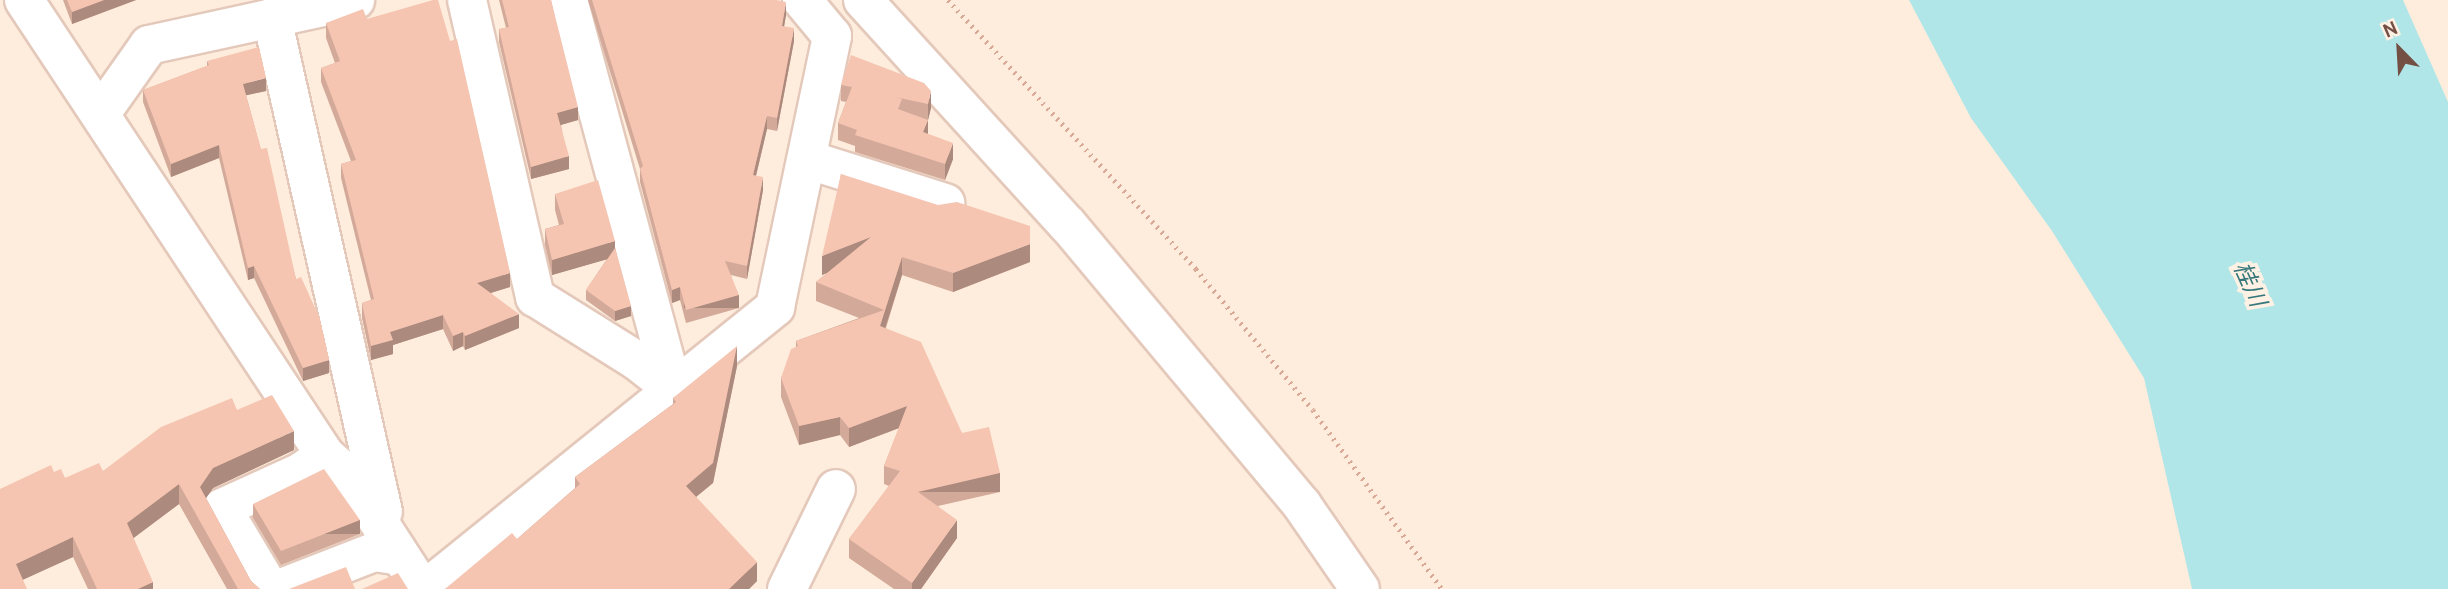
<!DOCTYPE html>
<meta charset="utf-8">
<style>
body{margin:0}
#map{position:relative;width:2448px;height:589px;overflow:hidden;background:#feeddc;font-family:Cabin,"Noto Sans JP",sans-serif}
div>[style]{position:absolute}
.water>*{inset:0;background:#b0e6e8}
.path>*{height:4.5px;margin-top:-2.25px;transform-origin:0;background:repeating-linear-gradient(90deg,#d9a896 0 2px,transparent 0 7px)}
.roads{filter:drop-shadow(2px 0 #e4c9bb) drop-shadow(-2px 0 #e4c9bb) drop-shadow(0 2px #e4c9bb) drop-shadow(0 -2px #e4c9bb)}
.minor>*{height:38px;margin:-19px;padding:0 19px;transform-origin:19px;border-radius:19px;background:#fff}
.wall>*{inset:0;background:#d3a999}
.shaded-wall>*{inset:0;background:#ac8a7d;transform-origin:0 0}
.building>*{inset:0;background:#f5c5b2}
span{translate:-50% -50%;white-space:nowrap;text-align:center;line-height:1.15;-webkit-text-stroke:7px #fff1e4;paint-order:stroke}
.water-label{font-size:23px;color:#37787c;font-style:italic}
.north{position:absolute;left:2364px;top:14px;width:70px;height:70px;-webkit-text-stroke:5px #fff1e4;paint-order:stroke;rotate:336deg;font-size:19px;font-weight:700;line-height:28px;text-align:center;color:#744f44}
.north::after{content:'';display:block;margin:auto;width:24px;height:32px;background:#744f44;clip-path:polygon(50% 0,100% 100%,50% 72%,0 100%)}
</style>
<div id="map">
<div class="water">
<i style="clip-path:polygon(1909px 0,2403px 0,2448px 102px,2448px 589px,2192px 589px,2144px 378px,2052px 231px,1971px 118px)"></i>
</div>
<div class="path">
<i style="left:948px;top:0;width:366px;rotate:47.3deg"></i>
<i style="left:1196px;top:269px;width:183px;rotate:50.3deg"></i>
<i style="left:1313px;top:410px;width:221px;rotate:54.2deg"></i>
</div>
<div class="roads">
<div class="minor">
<i style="left:24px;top:0;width:546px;rotate:56.51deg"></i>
<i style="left:325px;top:455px;width:32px;rotate:41deg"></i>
<i style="left:349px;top:476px;width:135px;rotate:57.1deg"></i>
<i style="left:467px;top:0;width:305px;rotate:77.1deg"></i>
<i style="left:535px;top:297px;width:119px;rotate:32deg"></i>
<i style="left:636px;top:360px;width:47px;rotate:38.1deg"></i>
<i style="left:568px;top:0;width:403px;rotate:74.9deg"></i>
<i style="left:863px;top:0;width:304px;rotate:47.7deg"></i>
<i style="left:1068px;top:225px;width:365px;rotate:50.1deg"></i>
<i style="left:1302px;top:505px;width:102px;rotate:55.4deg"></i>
<i style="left:272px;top:18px;width:506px;rotate:77.34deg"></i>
<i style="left:101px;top:113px;width:83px;rotate:-54.8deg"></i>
<i style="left:149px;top:45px;width:211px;rotate:-12.3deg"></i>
<i style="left:809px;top:160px;width:143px;rotate:17.5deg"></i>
<i style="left:270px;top:589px;width:94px;rotate:-120.7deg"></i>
<i style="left:222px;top:508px;width:87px;rotate:-24.5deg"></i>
<i style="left:301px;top:472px;width:29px;rotate:-35deg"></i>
<i style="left:279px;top:589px;width:102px;rotate:-21.3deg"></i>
<i style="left:374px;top:552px;width:22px;rotate:8deg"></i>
<i style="left:426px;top:589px;width:449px;rotate:-38.9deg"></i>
<i style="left:775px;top:307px;width:277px;rotate:-78.1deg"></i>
<i style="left:832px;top:36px;width:47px;rotate:-129.8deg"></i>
<i style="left:787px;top:589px;width:111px;rotate:-63.9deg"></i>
</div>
</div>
<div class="wall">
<i style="clip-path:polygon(63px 0,136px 0,72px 24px)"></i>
<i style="clip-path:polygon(499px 0,551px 0,578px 120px,561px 125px,569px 169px,531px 179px,499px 42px,499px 29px,506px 28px)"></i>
<i style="clip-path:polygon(588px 0,776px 0,786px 15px,784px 26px,794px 41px,777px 131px,767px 129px,756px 176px,763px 190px,747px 279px,731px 275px,739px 308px,686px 323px,680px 300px,672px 303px,640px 182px,640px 169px)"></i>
<i style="clip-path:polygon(367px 19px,510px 287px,491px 293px,519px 328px,465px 350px,463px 346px,453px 351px,443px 329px,393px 345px,393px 354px,371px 360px,362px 318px,362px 303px,371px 300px,341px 178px,341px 164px,351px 161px,321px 82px,321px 68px,335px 63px,326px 38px,326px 23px)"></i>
<i style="clip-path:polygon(207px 61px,266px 91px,246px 95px,296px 279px,329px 373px,303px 381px,254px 278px,248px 280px,219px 158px,171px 177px,143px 102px,143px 90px,207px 66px)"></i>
<i style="clip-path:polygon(924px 83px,931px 108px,928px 120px,928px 134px,953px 159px,945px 180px,855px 152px,855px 146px,838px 140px,838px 123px,846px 102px,841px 101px,841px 85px)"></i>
<i style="clip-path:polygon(841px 174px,1030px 262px,953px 292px,902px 275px,886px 328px,962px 433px,1000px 492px,938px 506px,957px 538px,921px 589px,894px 589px,849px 558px,849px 539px,889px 486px,884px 484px,884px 466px,899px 428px,849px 447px,840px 435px,799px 445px,781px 397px,781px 378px,796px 347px,796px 341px,859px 318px,816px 301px,816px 282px,827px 273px,822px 275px)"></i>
<i style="clip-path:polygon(555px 194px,615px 248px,631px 316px,615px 321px,586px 300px,586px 290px,607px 259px,552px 275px,545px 245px,545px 229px,559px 225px,555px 210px)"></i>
<i style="clip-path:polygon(737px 366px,713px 483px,696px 497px,757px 581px,749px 589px,445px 589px,517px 539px,575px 488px,575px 477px,673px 404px,673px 398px)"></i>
<i style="clip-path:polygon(237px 410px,294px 450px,213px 488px,206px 498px,251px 581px,260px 589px,266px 589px,227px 589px,179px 504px,133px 538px,153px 589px,88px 589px,73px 557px,0 589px,54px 472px,65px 478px,103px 471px)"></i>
<i style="clip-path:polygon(253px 504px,360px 534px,281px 565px,253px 518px)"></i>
</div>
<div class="shaded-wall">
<i style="clip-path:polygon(104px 0,136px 0,72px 24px,72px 12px)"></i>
<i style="clip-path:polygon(786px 2px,786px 15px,782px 39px,782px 26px)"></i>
<i style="clip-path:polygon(794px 28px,794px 41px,777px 131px,777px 118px)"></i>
<i style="clip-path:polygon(266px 78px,266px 91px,243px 96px,243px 84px)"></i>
<i style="clip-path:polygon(931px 91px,931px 108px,928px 120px,928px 104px)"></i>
<i style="clip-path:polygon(578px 107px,578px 120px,557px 126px,557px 113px)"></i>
<i style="clip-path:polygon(767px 116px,767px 129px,753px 188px,753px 175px)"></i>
<i style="clip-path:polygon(928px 120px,928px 136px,923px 132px)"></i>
<i style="clip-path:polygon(953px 143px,953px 159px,945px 180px,945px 164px)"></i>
<i style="clip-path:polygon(219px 145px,219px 158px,171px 177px,171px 164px)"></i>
<i style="clip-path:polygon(569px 156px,569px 169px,531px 179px,531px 167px)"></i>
<i style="clip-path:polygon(763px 177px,763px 190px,747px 279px,747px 266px)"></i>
<i style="clip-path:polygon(871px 237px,871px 255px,822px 275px,822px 256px)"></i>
<i style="clip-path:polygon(615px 241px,615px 257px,552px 275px,552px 260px)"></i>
<i style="clip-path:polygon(1030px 244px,1030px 262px,953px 292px,953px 273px)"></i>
<i style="clip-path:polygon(902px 257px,902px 275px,880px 344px,880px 326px)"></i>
<i style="clip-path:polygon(254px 266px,254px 278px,248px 280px,248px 268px)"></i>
<i style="clip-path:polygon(510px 273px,510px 287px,477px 297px,477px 283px)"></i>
<i style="clip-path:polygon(680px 287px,680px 300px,672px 303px,672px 290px)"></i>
<i style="left:739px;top:295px;width:13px;height:55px;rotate:90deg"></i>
<i style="clip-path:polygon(631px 306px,631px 316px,615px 321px,615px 311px)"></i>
<i style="clip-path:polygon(519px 314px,519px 328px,465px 350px,465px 336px)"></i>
<i style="clip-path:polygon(443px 315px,443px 329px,393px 345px,393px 354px,371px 360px,371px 346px,390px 332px)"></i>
<i style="clip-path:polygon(463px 332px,463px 346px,453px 351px,453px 336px)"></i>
<i style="clip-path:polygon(737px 346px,737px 366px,713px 483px,686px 505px,686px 486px)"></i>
<i style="clip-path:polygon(329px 360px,329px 373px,303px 381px,303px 368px)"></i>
<i style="clip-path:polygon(907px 406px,907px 425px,849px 447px,849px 428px)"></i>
<i style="clip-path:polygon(840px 417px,840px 435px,799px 445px,799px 426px)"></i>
<i style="clip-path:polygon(294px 431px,294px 450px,213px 488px,200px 507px,200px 487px,213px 468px)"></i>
<i style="left:1000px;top:473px;width:19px;height:84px;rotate:90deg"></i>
<i style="clip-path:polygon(179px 484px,179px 504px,127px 543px,127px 523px)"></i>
<i style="left:360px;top:520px;width:14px;height:85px;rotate:90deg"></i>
<i style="clip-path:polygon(957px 520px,957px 538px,921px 589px,912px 589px,912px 583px)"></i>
<i style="clip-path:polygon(73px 537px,73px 557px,16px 583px,16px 564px)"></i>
<i style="clip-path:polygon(757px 562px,757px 581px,749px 589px,729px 589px)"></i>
<i style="clip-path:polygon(153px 582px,153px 589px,138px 589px)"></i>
</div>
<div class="building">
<i style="clip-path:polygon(67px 0,104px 0,72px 12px)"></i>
<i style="clip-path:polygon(433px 0,438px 0,450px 41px,457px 39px,510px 273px,477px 283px,519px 314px,465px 336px,463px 332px,453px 336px,443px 315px,390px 332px,393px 340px,371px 346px,362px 303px,374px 299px,341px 164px,356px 160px,321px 68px,340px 61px,326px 23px,363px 9px,367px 19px)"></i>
<i style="clip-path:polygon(502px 0,551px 0,578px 107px,557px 113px,569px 156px,531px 167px,499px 29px,509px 27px)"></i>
<i style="clip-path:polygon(592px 0,776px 0,786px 2px,782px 26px,794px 28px,777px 118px,767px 116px,753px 175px,763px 177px,747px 266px,725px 261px,739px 295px,686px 310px,680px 287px,672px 290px,640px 169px,643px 166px)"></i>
<i style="clip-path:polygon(259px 47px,266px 78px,243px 84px,261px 149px,267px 148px,296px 279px,301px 277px,320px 319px,329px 360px,303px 368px,254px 266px,248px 268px,219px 145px,171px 164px,143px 90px,209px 65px,207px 61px)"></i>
<i style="clip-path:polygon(851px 55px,924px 83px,931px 91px,928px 104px,895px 97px,902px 99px,898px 109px,928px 120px,923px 132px,953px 143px,945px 164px,855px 135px,857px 130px,838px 123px,852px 87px,841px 85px)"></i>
<i style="clip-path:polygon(841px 174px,938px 205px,957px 202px,1030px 226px,1030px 244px,953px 273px,902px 257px,880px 326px,921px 342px,962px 433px,989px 427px,1000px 473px,918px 492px,957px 520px,912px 583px,849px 539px,900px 471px,884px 466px,907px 406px,849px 428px,840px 417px,799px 426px,781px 378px,791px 349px,798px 346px,796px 341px,884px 310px,816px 282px,871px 237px,822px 256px)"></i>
<i style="clip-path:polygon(598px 180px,615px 241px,552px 260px,545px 229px,564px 224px,555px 194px)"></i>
<i style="clip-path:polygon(615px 248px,631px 306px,615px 311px,586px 290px)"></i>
<i style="clip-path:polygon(737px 346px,713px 463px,686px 486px,757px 562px,729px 589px,445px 589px,512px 533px,517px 539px,580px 484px,575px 477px,676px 402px,673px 398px)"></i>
<i style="clip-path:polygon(272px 395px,294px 431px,213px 468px,200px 487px,251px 581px,260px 589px,266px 589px,238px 589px,179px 484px,127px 523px,153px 582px,138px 589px,97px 589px,73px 537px,16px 564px,27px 589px,0 589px,0 489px,51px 465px,54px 472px,61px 469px,65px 478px,99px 463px,103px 471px,161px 427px,232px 398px,237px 410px)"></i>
<i style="clip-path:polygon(324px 469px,360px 520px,281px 551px,253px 504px)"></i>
<i style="clip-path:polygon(346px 567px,355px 589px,289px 589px)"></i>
<i style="clip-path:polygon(398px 573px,408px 589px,362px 589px)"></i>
</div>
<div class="water-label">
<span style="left:2250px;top:284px;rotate:66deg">桂川</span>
</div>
<div class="north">N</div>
</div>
